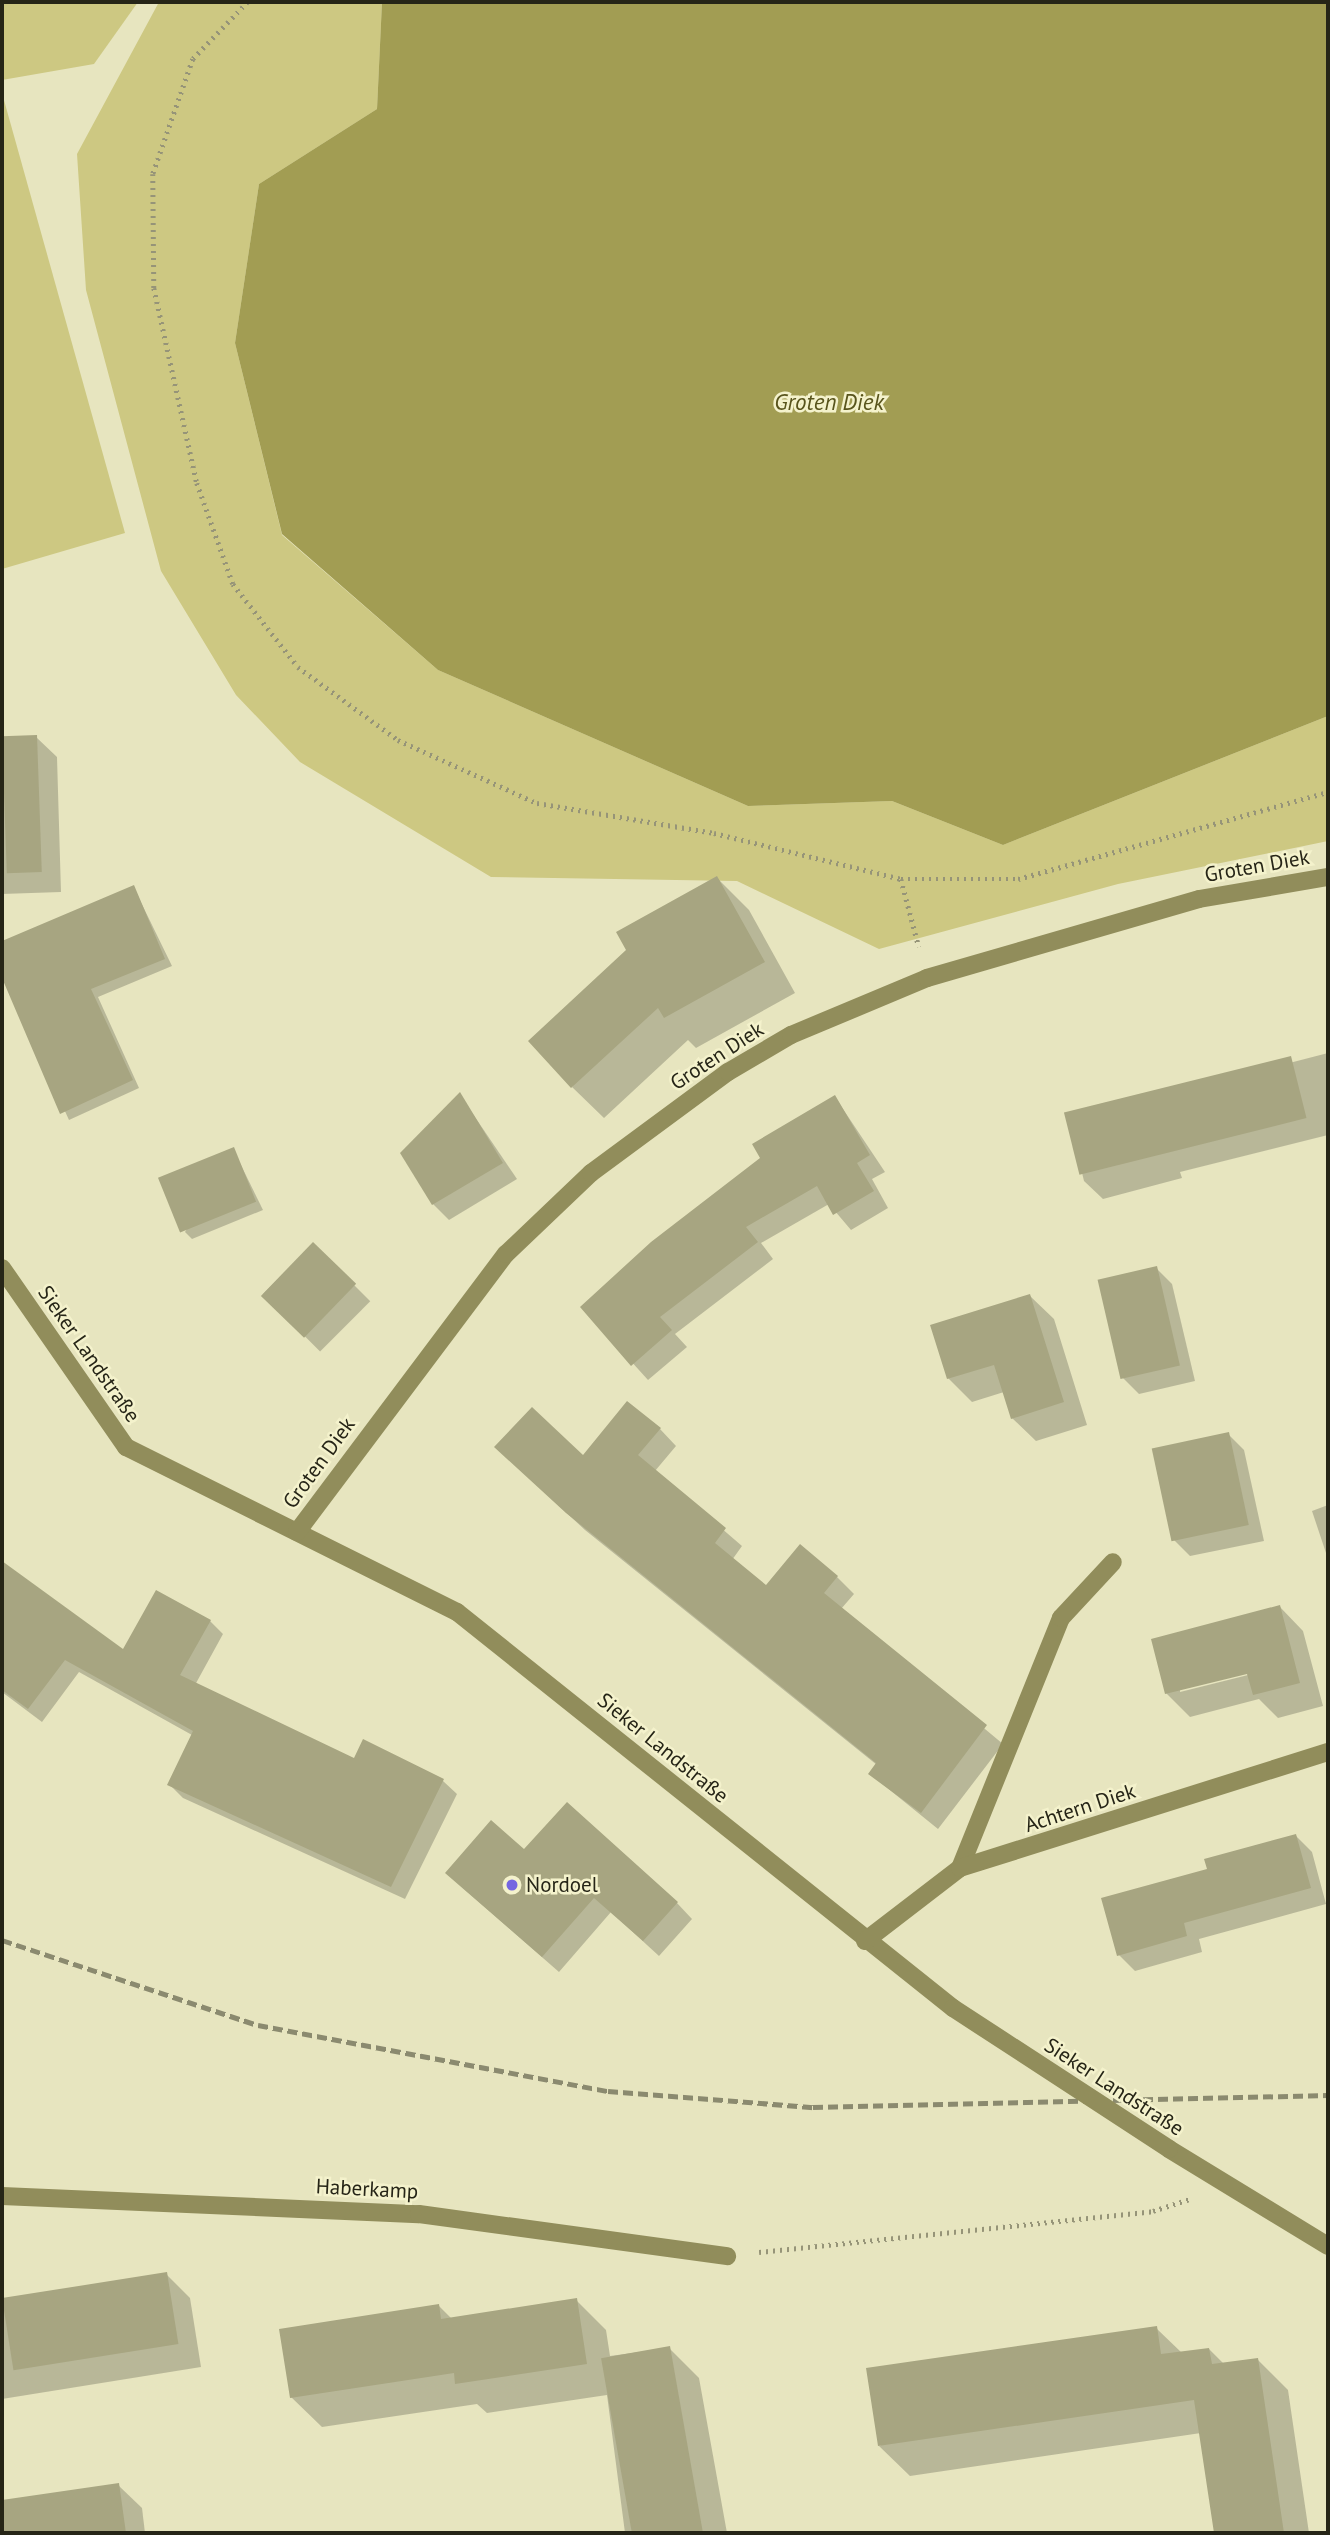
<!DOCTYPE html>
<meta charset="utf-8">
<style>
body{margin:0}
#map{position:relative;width:1330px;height:2535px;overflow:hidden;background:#e7e5bf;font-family:"PT Sans",sans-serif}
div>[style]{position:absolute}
.green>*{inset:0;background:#cdc882}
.water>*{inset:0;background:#a29d53}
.shadow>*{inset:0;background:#0003;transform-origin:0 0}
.building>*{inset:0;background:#a7a581;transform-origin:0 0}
.path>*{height:4.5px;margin-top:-2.25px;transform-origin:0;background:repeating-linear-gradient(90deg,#969478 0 2px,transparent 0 7px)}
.minor>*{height:18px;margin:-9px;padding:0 9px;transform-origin:9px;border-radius:9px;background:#918d5b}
.rail>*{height:5px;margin-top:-2.5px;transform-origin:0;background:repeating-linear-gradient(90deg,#8b8a6f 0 10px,transparent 0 15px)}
.minor-bridge>*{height:18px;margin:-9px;padding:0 9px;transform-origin:9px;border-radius:9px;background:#918d5b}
.dots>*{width:19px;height:19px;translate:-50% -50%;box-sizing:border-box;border:4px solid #f4f2cc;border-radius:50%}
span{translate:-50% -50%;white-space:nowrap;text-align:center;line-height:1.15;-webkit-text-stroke:5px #f4f2cc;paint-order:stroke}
.street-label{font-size:21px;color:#262517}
.poi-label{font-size:21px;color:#262517}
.left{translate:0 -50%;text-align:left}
.water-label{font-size:23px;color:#58541c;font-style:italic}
.frame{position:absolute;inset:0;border:4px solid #262517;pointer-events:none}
</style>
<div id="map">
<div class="green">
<i style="clip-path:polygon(2px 2px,138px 2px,94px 64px,2px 80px)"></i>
<i style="clip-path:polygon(159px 2px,382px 2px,377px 109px,259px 184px,235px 343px,282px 535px,438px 670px,748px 806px,892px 801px,1003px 845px,1328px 716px,1328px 841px,1118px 884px,879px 949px,737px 881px,491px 877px,300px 762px,236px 695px,161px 571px,86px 290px,77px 154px)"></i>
<i style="clip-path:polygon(2px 93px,125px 533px,2px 569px)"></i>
</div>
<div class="water">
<i style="clip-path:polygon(382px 2px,1328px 2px,1328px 716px,1003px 845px,892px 801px,748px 806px,438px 670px,282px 534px,235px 343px,259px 184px,377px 109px)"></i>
</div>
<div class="shadow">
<i style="clip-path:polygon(2px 731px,5px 738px,36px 737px,57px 757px,61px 892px,2px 894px)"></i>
<i style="clip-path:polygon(717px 878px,749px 910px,795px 993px,696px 1048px,688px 1040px,604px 1118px,572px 1087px)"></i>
<i style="clip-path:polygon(134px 888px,172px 966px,98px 997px,139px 1088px,69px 1120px,2px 973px,2px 943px)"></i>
<i style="clip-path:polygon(1328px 1053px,1328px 1135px,1180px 1172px,1182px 1178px,1103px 1199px,1084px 1181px,1069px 1120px)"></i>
<i style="clip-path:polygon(460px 1095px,517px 1179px,449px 1220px,433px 1204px)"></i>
<i style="clip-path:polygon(835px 1097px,885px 1172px,872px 1179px,888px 1208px,851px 1230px,829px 1204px,761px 1243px,773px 1259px,675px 1334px,687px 1347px,648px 1380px,582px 1307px)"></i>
<i style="clip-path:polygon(233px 1149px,263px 1210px,192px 1239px,185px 1232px)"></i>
<i style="left:313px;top:1244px;width:81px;height:71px;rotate:45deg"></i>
<i style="clip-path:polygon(1156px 1268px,1172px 1284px,1195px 1381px,1139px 1394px,1123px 1378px)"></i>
<i style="clip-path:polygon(1030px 1296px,1054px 1319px,1087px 1425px,1036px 1441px,1012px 1418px,1004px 1392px,972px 1402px,948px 1378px)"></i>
<i style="clip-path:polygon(660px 1429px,676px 1446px,655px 1471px,742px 1546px,732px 1560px,766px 1588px,837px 1577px,854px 1594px,841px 1609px,1003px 1744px,938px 1829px,870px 1774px,877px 1765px,585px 1530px,514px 1464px,583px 1458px)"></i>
<i style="clip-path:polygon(1228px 1434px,1244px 1450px,1264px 1541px,1190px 1556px,1174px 1540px)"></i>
<i style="clip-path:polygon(1328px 1505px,1328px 1559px,1312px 1511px)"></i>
<i style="clip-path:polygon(2px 1563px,123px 1652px,210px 1621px,223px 1634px,195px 1685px,355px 1760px,443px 1781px,457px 1794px,405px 1899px,183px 1798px,169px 1784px,192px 1735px,79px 1672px,42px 1722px,2px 1692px)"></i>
<i style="clip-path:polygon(evenodd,1280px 1607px,1303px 1631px,1323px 1706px,1278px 1718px,1259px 1699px,1190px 1717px,1166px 1693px,1280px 1607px,1255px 1670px,1256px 1673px,1180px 1692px,1180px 1688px,1255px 1670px)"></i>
<i style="clip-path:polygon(1296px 1836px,1312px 1852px,1326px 1904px,1199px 1939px,1202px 1952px,1135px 1971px,1119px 1955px,1209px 1870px)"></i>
<i style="clip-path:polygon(524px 1851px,677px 1903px,692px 1919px,659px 1956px,611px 1912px,559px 1972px,463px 1888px)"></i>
<i style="clip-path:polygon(166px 2274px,190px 2298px,201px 2367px,2px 2399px,2px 2300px)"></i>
<i style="clip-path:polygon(576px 2300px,606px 2330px,610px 2356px,669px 2348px,699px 2378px,727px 2533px,625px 2533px,607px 2395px,487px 2413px,477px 2404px,322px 2427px,291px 2397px,439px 2306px,452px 2319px)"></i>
<i style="clip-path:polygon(1156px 2328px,1182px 2353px,1209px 2349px,1224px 2364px,1258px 2360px,1288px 2390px,1309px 2533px,1216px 2533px,1201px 2433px,910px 2476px,879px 2446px)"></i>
<i style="clip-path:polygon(118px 2485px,142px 2508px,145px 2533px,2px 2533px,2px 2502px)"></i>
</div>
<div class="building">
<i style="left:37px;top:735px;width:137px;height:35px;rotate:88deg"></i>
<i style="clip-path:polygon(717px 876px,765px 962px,664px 1018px,658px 1008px,571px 1088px,528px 1041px,626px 950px,616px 932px)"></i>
<i style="clip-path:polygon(134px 885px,165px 959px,91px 989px,133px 1080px,60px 1114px,2px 978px,2px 941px)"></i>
<i style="left:1291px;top:1056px;width:64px;height:234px;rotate:76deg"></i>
<i style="clip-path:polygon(460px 1092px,503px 1163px,432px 1205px,400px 1153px)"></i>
<i style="clip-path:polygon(835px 1095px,870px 1155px,857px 1163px,874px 1191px,833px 1215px,817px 1186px,746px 1227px,758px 1242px,660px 1317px,672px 1330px,631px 1366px,580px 1307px,651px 1242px,760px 1158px,752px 1144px)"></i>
<i style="left:234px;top:1147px;width:59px;height:82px;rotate:68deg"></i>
<i style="left:313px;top:1242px;width:60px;height:75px;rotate:44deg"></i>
<i style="left:1157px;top:1266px;width:102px;height:61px;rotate:77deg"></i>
<i style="clip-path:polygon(1030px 1294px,1064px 1402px,1011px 1419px,994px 1365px,947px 1379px,930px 1325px)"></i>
<i style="clip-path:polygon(627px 1401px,661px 1428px,638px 1455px,726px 1528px,715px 1543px,766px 1585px,800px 1544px,838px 1576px,824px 1593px,987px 1725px,921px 1813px,868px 1774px,876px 1763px,566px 1513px,494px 1447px,532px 1407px,583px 1455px)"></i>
<i style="left:1229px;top:1432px;width:95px;height:79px;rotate:78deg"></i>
<i style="clip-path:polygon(2px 1561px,123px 1649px,156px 1590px,211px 1620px,180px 1675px,354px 1758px,363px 1739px,444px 1779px,391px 1887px,167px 1785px,193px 1731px,65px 1660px,28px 1709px,2px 1690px)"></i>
<i style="clip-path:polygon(1280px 1605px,1300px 1683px,1253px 1695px,1247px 1674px,1165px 1694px,1151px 1639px)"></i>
<i style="clip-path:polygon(567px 1802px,678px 1902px,643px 1941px,594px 1898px,542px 1957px,445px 1873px,491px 1820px,524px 1849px)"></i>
<i style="clip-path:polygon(1296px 1834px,1311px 1888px,1184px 1923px,1187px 1936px,1117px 1956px,1101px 1898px,1207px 1869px,1204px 1859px)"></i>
<i style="left:167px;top:2272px;width:73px;height:167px;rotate:81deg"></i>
<i style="clip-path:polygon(577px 2298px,587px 2364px,455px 2384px,454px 2373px,290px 2398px,279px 2329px,439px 2304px,441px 2319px)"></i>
<i style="clip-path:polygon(1157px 2326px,1161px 2354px,1209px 2348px,1212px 2364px,1258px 2358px,1284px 2533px,1214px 2533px,1194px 2400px,878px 2446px,866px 2368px)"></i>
<i style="left:670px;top:2346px;width:190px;height:70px;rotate:80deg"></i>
<i style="clip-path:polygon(119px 2483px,126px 2533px,2px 2533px,2px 2500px)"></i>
</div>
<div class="path">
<i style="left:248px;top:2px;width:79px;rotate:134deg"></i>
<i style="left:193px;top:59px;width:122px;rotate:109.2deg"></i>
<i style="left:153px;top:174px;width:114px;rotate:89.5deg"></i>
<i style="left:154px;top:288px;width:200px;rotate:77.6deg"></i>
<i style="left:197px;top:483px;width:107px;rotate:70.4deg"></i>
<i style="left:233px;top:584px;width:105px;rotate:51.9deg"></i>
<i style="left:298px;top:667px;width:124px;rotate:36.1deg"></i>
<i style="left:398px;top:740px;width:153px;rotate:24.4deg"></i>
<i style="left:537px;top:803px;width:180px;rotate:9.6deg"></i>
<i style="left:714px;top:833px;width:193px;rotate:13.8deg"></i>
<i style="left:901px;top:879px;width:117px"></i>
<i style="left:1018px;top:879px;width:322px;rotate:-15.7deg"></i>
<i style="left:901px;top:879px;width:70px;rotate:75.2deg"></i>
<i style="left:759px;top:2252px;width:396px;rotate:-5.9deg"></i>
<i style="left:1153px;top:2211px;width:40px;rotate:-18deg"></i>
</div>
<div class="minor">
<i style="left:2px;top:1268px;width:218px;rotate:55.3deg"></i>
<i style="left:126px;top:1447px;width:370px;rotate:26.5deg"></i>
<i style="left:457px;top:1612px;width:635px;rotate:38.6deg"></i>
<i style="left:297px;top:1532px;width:348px;rotate:-53.1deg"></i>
<i style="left:506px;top:1254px;width:117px;rotate:-43.6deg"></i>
<i style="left:591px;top:1173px;width:170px;rotate:-36.4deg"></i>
<i style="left:728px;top:1072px;width:73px;rotate:-30.4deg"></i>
<i style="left:791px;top:1035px;width:147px;rotate:-22.7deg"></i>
<i style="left:927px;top:978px;width:283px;rotate:-16.2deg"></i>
<i style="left:1199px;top:899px;width:131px;rotate:-9.7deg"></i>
<i style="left:960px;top:1868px;width:270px;rotate:-68deg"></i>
<i style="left:1061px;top:1618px;width:76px;rotate:-47.1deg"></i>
<i style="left:865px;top:1941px;width:120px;rotate:-37.5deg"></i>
<i style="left:960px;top:1868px;width:386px;rotate:-17.5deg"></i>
<i style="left:1169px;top:2149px;width:186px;rotate:31.4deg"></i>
<i style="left:2px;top:2196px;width:417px;rotate:2.5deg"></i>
<i style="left:419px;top:2214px;width:311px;rotate:7.8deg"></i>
</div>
<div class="rail">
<i style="left:2px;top:1940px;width:270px;rotate:18.4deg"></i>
<i style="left:258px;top:2025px;width:356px;rotate:10.7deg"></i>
<i style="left:608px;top:2091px;width:206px;rotate:4.5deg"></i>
<i style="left:813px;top:2107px;width:515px;rotate:-1.33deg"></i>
</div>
<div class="minor-bridge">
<i style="left:953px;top:2008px;width:258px;rotate:33.1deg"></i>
</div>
<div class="dots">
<i style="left:512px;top:1885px;background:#7566e1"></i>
</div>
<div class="street-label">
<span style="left:1257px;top:866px;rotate:-10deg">Groten Diek</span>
<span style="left:717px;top:1056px;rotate:-33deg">Groten Diek</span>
<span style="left:89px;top:1354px;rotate:55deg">Sieker Landstraße</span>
<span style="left:319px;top:1463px;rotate:-54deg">Groten Diek</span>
<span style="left:663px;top:1748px;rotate:39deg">Sieker Landstraße</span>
<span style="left:1080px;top:1808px;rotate:-18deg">Achtern Diek</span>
<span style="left:1114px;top:2087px;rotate:33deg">Sieker Landstraße</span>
<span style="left:367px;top:2189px;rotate:3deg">Haberkamp</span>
</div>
<div class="poi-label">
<span class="left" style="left:526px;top:1885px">Nordoel</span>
</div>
<div class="water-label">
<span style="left:829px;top:402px">Groten Diek</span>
</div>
<div class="frame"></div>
</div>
